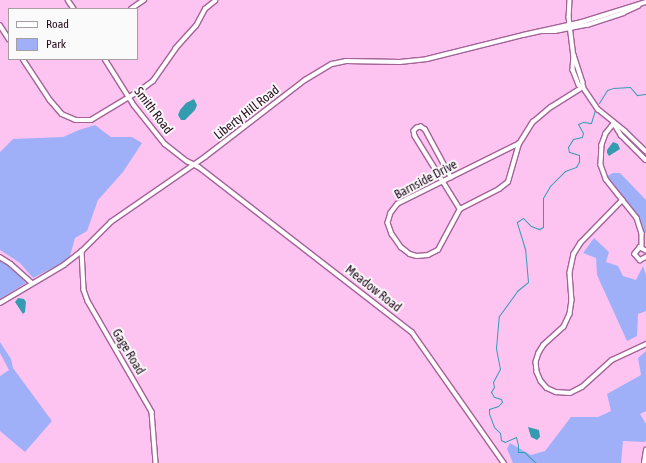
<!DOCTYPE html>
<style>
body{margin:0}
#map{position:relative;width:646px;height:463px;overflow:hidden;background:#fec4f1;font-family:"Asap Condensed",sans-serif}
div>[style]{position:absolute}
.green>*{inset:0;background:#a0b0f8}
.water>*{inset:0;background:#339cb1}
.stream>*{height:1px;margin:-0.5px;padding:0 0.5px;transform-origin:0.5px;border-radius:0.5px;background:#339cb1}
.roads{filter:drop-shadow(1px 0 #a36397) drop-shadow(-1px 0 #a36397) drop-shadow(0 1px #a36397) drop-shadow(0 -1px #a36397)}
.minor>*{height:3.5px;margin:-1.75px;padding:0 1.75px;transform-origin:1.75px;border-radius:1.75px;background:#fff}
span{translate:-50% -50%;white-space:nowrap;text-align:center;line-height:1.15;-webkit-text-stroke:4px #fafafa;paint-order:stroke}
.street-label{font-size:13px;color:#270e23}
.legend{position:absolute;left:8px;top:8px;width:130px;height:52px;box-sizing:border-box;background:#fafafa;border:1px solid #a69ca4;margin:0;padding:5px 7px;list-style:none;font-size:12px;color:#270e23}
.legend li{display:flex;align-items:center;gap:8px;height:20px}
.legend b{width:20px;border:1px solid #a69ca4}
</style>
<div id="map">
<div class="green">
<i style="clip-path:polygon(95px 125px,111px 137px,132px 137px,142px 143px,123px 172px,98px 200px,87px 231px,75px 238px,70px 256px,62px 263px,33px 278px,20px 263px,0 250px,0 152px,13px 139px,63px 137px,79px 130px)"></i>
<i style="clip-path:polygon(613px 173px,620px 173px,646px 200px,646px 233px,644px 233px,642px 224px,634px 210px,608px 179px,607px 176px)"></i>
<i style="clip-path:polygon(594px 238px,609px 252px,606px 262px,618px 266px,623px 276px,636px 280px,643px 266px,646px 275px,646px 311px,638px 314px,637px 336px,627px 341px,597px 275px,596px 258px,583px 253px)"></i>
<i style="clip-path:polygon(0 260px,14px 269px,26px 283px,0 299px)"></i>
<i style="clip-path:polygon(0 342px,11px 359px,13px 368px,52px 421px,25px 452px,0 431px,0 376px,9px 370px,0 353px)"></i>
<i style="clip-path:polygon(646px 351px,646px 411px,640px 414px,646px 424px,646px 440px,645px 442px,623px 441px,621px 463px,513px 463px,507px 449px,510px 443px,531px 455px,545px 451px,571px 417px,598px 417px,611px 411px,607px 394px,641px 375px,638px 358px)"></i>
</div>
<div class="water">
<i style="clip-path:polygon(194px 99px,197px 105px,195px 110px,185px 120px,181px 120px,178px 115px,180px 110px,186px 103px)"></i>
<i style="clip-path:polygon(613px 142px,618px 144px,620px 149px,609px 156px,607px 153px,607px 150px)"></i>
<i style="clip-path:polygon(18px 298px,24px 299px,26px 302px,25px 312px,23px 314px,15px 302px)"></i>
<i style="clip-path:polygon(528px 427px,539px 430px,540px 437px,537px 440px,531px 437px)"></i>
</div>
<div class="stream">
<i style="left:599px;top:103px;width:15px;rotate:-58deg"></i>
<i style="left:607px;top:90px;width:6px;rotate:-18deg"></i>
<i style="left:613px;top:88px;width:17px;rotate:-3deg"></i>
<i style="left:630px;top:87px;width:11px;rotate:49deg"></i>
<i style="left:637px;top:95px;width:9px;rotate:-6deg"></i>
<i style="left:536px;top:463px;width:16px;rotate:-137deg"></i>
<i style="left:524px;top:452px;width:6px;rotate:180deg"></i>
<i style="left:518px;top:452px;width:7px;rotate:-90deg"></i>
<i style="left:518px;top:445px;width:8px;rotate:-104deg"></i>
<i style="left:516px;top:437px;width:12px;rotate:156deg"></i>
<i style="left:505px;top:442px;width:4px;rotate:-153deg"></i>
<i style="left:501px;top:440px;width:7px;rotate:-98deg"></i>
<i style="left:500px;top:433px;width:8px;rotate:-135deg"></i>
<i style="left:494px;top:427px;width:15px;rotate:-110deg"></i>
<i style="left:489px;top:413px;width:4px;rotate:-90deg"></i>
<i style="left:489px;top:409px;width:9px;rotate:-18deg"></i>
<i style="left:498px;top:406px;width:6px;rotate:-45deg"></i>
<i style="left:502px;top:402px;width:3px;rotate:-108deg"></i>
<i style="left:501px;top:399px;width:7px;rotate:-164deg"></i>
<i style="left:494px;top:397px;width:6px;rotate:-121deg"></i>
<i style="left:491px;top:392px;width:6px;rotate:-59deg"></i>
<i style="left:494px;top:387px;width:5px;rotate:-101deg"></i>
<i style="left:493px;top:382px;width:15px;rotate:-62deg"></i>
<i style="left:500px;top:369px;width:21px;rotate:-101deg"></i>
<i style="left:496px;top:348px;width:32px;rotate:-85deg"></i>
<i style="left:499px;top:316px;width:31px;rotate:-54deg"></i>
<i style="left:517px;top:291px;width:14px;rotate:-39deg"></i>
<i style="left:528px;top:282px;width:33px;rotate:-95deg"></i>
<i style="left:525px;top:249px;width:28px;rotate:-107deg"></i>
<i style="left:517px;top:222px;width:7px;rotate:-34deg"></i>
<i style="left:523px;top:218px;width:11px;rotate:45deg"></i>
<i style="left:531px;top:226px;width:9px;rotate:21deg"></i>
<i style="left:539px;top:229px;width:4px;rotate:-27deg"></i>
<i style="left:543px;top:227px;width:29px;rotate:-90deg"></i>
<i style="left:543px;top:198px;width:14px;rotate:-60deg"></i>
<i style="left:550px;top:186px;width:21px;rotate:-45deg"></i>
<i style="left:565px;top:171px;width:12px;rotate:-20deg"></i>
<i style="left:576px;top:167px;width:6px;rotate:-59deg"></i>
<i style="left:579px;top:162px;width:7px;rotate:-90deg"></i>
<i style="left:579px;top:155px;width:10px;rotate:-163deg"></i>
<i style="left:569px;top:152px;width:5px;rotate:-101deg"></i>
<i style="left:568px;top:147px;width:9px;rotate:-58deg"></i>
<i style="left:573px;top:139px;width:9px;rotate:-13deg"></i>
<i style="left:582px;top:137px;width:4px;rotate:-76deg"></i>
<i style="left:583px;top:133px;width:10px;rotate:-119deg"></i>
<i style="left:578px;top:124px;width:5px;rotate:-22deg"></i>
<i style="left:583px;top:122px;width:8px;rotate:7deg"></i>
<i style="left:591px;top:123px;width:14px;rotate:-73deg"></i>
</div>
<div class="roads">
<div class="minor">
<i style="left:68px;top:0;width:11px;rotate:56deg"></i>
<i style="left:570px;top:0;width:17px;rotate:93deg"></i>
<i style="left:569px;top:17px;width:38px;rotate:83deg"></i>
<i style="left:574px;top:55px;width:28px;rotate:72deg"></i>
<i style="left:583px;top:82px;width:5px;rotate:90deg"></i>
<i style="left:131px;top:9px;width:16px;rotate:-35deg"></i>
<i style="left:0;top:25px;width:17px;rotate:57deg"></i>
<i style="left:543px;top:31px;width:12px"></i>
<i style="left:555px;top:31px;width:33px;rotate:-11deg"></i>
<i style="left:587px;top:25px;width:38px;rotate:-18deg"></i>
<i style="left:623px;top:13px;width:17px;rotate:-25deg"></i>
<i style="left:574px;top:55px;width:15px;rotate:94deg"></i>
<i style="left:573px;top:70px;width:16px;rotate:68deg"></i>
<i style="left:579px;top:85px;width:4px;rotate:27deg"></i>
<i style="left:583px;top:87px;width:27px;rotate:56deg"></i>
<i style="left:598px;top:109px;width:35px;rotate:39deg"></i>
<i style="left:625px;top:131px;width:29px;rotate:44deg"></i>
<i style="left:23px;top:59px;width:49px;rotate:56.6deg"></i>
<i style="left:50px;top:100px;width:18px;rotate:49deg"></i>
<i style="left:62px;top:114px;width:15px;rotate:23deg"></i>
<i style="left:76px;top:120px;width:15px"></i>
<i style="left:91px;top:120px;width:58px;rotate:-31deg"></i>
<i style="left:141px;top:90px;width:15px;rotate:-37deg"></i>
<i style="left:153px;top:81px;width:39px;rotate:-55deg"></i>
<i style="left:175px;top:49px;width:31px;rotate:-48deg"></i>
<i style="left:196px;top:26px;width:19px;rotate:-62deg"></i>
<i style="left:205px;top:9px;width:13px;rotate:-39deg"></i>
<i style="left:105px;top:59px;width:54px;rotate:57.8deg"></i>
<i style="left:134px;top:105px;width:50px;rotate:51.5deg"></i>
<i style="left:165px;top:144px;width:28px;rotate:38deg"></i>
<i style="left:187px;top:161px;width:13px;rotate:27deg"></i>
<i style="left:199px;top:167px;width:269px;rotate:37.8deg"></i>
<i style="left:412px;top:332px;width:160px;rotate:54.9deg"></i>
<i style="left:614px;top:124px;width:13px;rotate:129deg"></i>
<i style="left:606px;top:134px;width:12px;rotate:110deg"></i>
<i style="left:602px;top:145px;width:20px;rotate:93deg"></i>
<i style="left:601px;top:165px;width:15px;rotate:70deg"></i>
<i style="left:606px;top:179px;width:50px;rotate:51.5deg"></i>
<i style="left:637px;top:218px;width:16px;rotate:72deg"></i>
<i style="left:642px;top:233px;width:15px;rotate:90deg"></i>
<i style="left:615px;top:125px;width:12px;rotate:59deg"></i>
<i style="left:621px;top:135px;width:35px;rotate:45deg"></i>
<i style="left:519px;top:144px;width:135px;rotate:153.6deg"></i>
<i style="left:398px;top:204px;width:11px;rotate:128deg"></i>
<i style="left:391px;top:213px;width:10px;rotate:107deg"></i>
<i style="left:388px;top:223px;width:12px;rotate:70deg"></i>
<i style="left:392px;top:234px;width:16px;rotate:55deg"></i>
<i style="left:401px;top:247px;width:11px;rotate:38deg"></i>
<i style="left:410px;top:254px;width:7px;rotate:16deg"></i>
<i style="left:417px;top:256px;width:11px;rotate:-5deg"></i>
<i style="left:428px;top:255px;width:11px;rotate:-27deg"></i>
<i style="left:438px;top:250px;width:47px;rotate:-61.8deg"></i>
<i style="left:460px;top:209px;width:44px;rotate:-27.1deg"></i>
<i style="left:499px;top:189px;width:11px;rotate:-38deg"></i>
<i style="left:508px;top:182px;width:40px;rotate:-74deg"></i>
<i style="left:519px;top:144px;width:26px;rotate:-58deg"></i>
<i style="left:533px;top:122px;width:23px;rotate:-40deg"></i>
<i style="left:551px;top:107px;width:38px;rotate:-32deg"></i>
<i style="left:451px;top:178px;width:55px;rotate:-118.4deg"></i>
<i style="left:425px;top:130px;width:5px;rotate:-143deg"></i>
<i style="left:421px;top:127px;width:4px;rotate:166deg"></i>
<i style="left:417px;top:128px;width:4px;rotate:135deg"></i>
<i style="left:414px;top:131px;width:5px;rotate:79deg"></i>
<i style="left:415px;top:136px;width:86px;rotate:58.3deg"></i>
<i style="left:623px;top:200px;width:60px;rotate:134.3deg"></i>
<i style="left:581px;top:243px;width:13px;rotate:122deg"></i>
<i style="left:574px;top:254px;width:19px;rotate:102deg"></i>
<i style="left:570px;top:273px;width:27px;rotate:86deg"></i>
<i style="left:572px;top:300px;width:14px;rotate:98deg"></i>
<i style="left:570px;top:314px;width:14px;rotate:115deg"></i>
<i style="left:564px;top:327px;width:27px;rotate:138deg"></i>
<i style="left:544px;top:345px;width:9px;rotate:122deg"></i>
<i style="left:539px;top:353px;width:9px;rotate:108deg"></i>
<i style="left:536px;top:362px;width:10px;rotate:84deg"></i>
<i style="left:537px;top:372px;width:10px;rotate:66deg"></i>
<i style="left:541px;top:381px;width:9px;rotate:49deg"></i>
<i style="left:547px;top:388px;width:10px;rotate:24deg"></i>
<i style="left:556px;top:392px;width:14px;rotate:4deg"></i>
<i style="left:570px;top:393px;width:13px;rotate:-27deg"></i>
<i style="left:582px;top:387px;width:40px;rotate:-42deg"></i>
<i style="left:612px;top:360px;width:38px;rotate:-25deg"></i>
<i style="left:82px;top:251px;width:39px;rotate:87deg"></i>
<i style="left:84px;top:290px;width:12px;rotate:70deg"></i>
<i style="left:88px;top:301px;width:128px;rotate:60deg"></i>
<i style="left:152px;top:412px;width:51px;rotate:85.5deg"></i>
<i style="left:646px;top:251px;width:7px;rotate:-153deg"></i>
<i style="left:640px;top:248px;width:8px;rotate:130deg"></i>
<i style="left:635px;top:254px;width:8px;rotate:50deg"></i>
<i style="left:640px;top:260px;width:7px;rotate:-27deg"></i>
<i style="left:0;top:257px;width:13px;rotate:32deg"></i>
<i style="left:11px;top:264px;width:28px;rotate:42deg"></i>
<i style="left:0;top:303px;width:74px;rotate:-30.7deg"></i>
<i style="left:64px;top:265px;width:23px;rotate:-38deg"></i>
<i style="left:82px;top:251px;width:41px;rotate:-45deg"></i>
<i style="left:111px;top:222px;width:114px;rotate:-34.7deg"></i>
<i style="left:205px;top:157px;width:126px;rotate:-37.6deg"></i>
<i style="left:305px;top:80px;width:31px;rotate:-31deg"></i>
<i style="left:332px;top:64px;width:14px;rotate:-12deg"></i>
<i style="left:346px;top:61px;width:54px;rotate:1.1deg"></i>
<i style="left:400px;top:62px;width:27px;rotate:-6deg"></i>
<i style="left:427px;top:59px;width:99px;rotate:-14deg"></i>
<i style="left:523px;top:35px;width:60px;rotate:-12.4deg"></i>
<i style="left:582px;top:22px;width:67px;rotate:-17.4deg"></i>
<i style="left:644px;top:463px;width:13px;rotate:-81deg"></i>
</div>
</div>
<div class="street-label">
<span style="left:153px;top:111px;rotate:53deg">Smith Road</span>
<span style="left:247px;top:113px;rotate:-38deg">Liberty Hill Road</span>
<span style="left:426px;top:180px;rotate:-28deg">Barnside Drive</span>
<span style="left:373px;top:289px;rotate:38deg">Meadow Road</span>
<span style="left:128px;top:352px;rotate:59deg">Gage Road</span>
</div>
<ul class="legend">
<li><b style="height:5px;background:#fff"></b>Road</li>
<li><b style="height:11px;background:#a0b0f8"></b>Park</li>
</ul>
</div>
